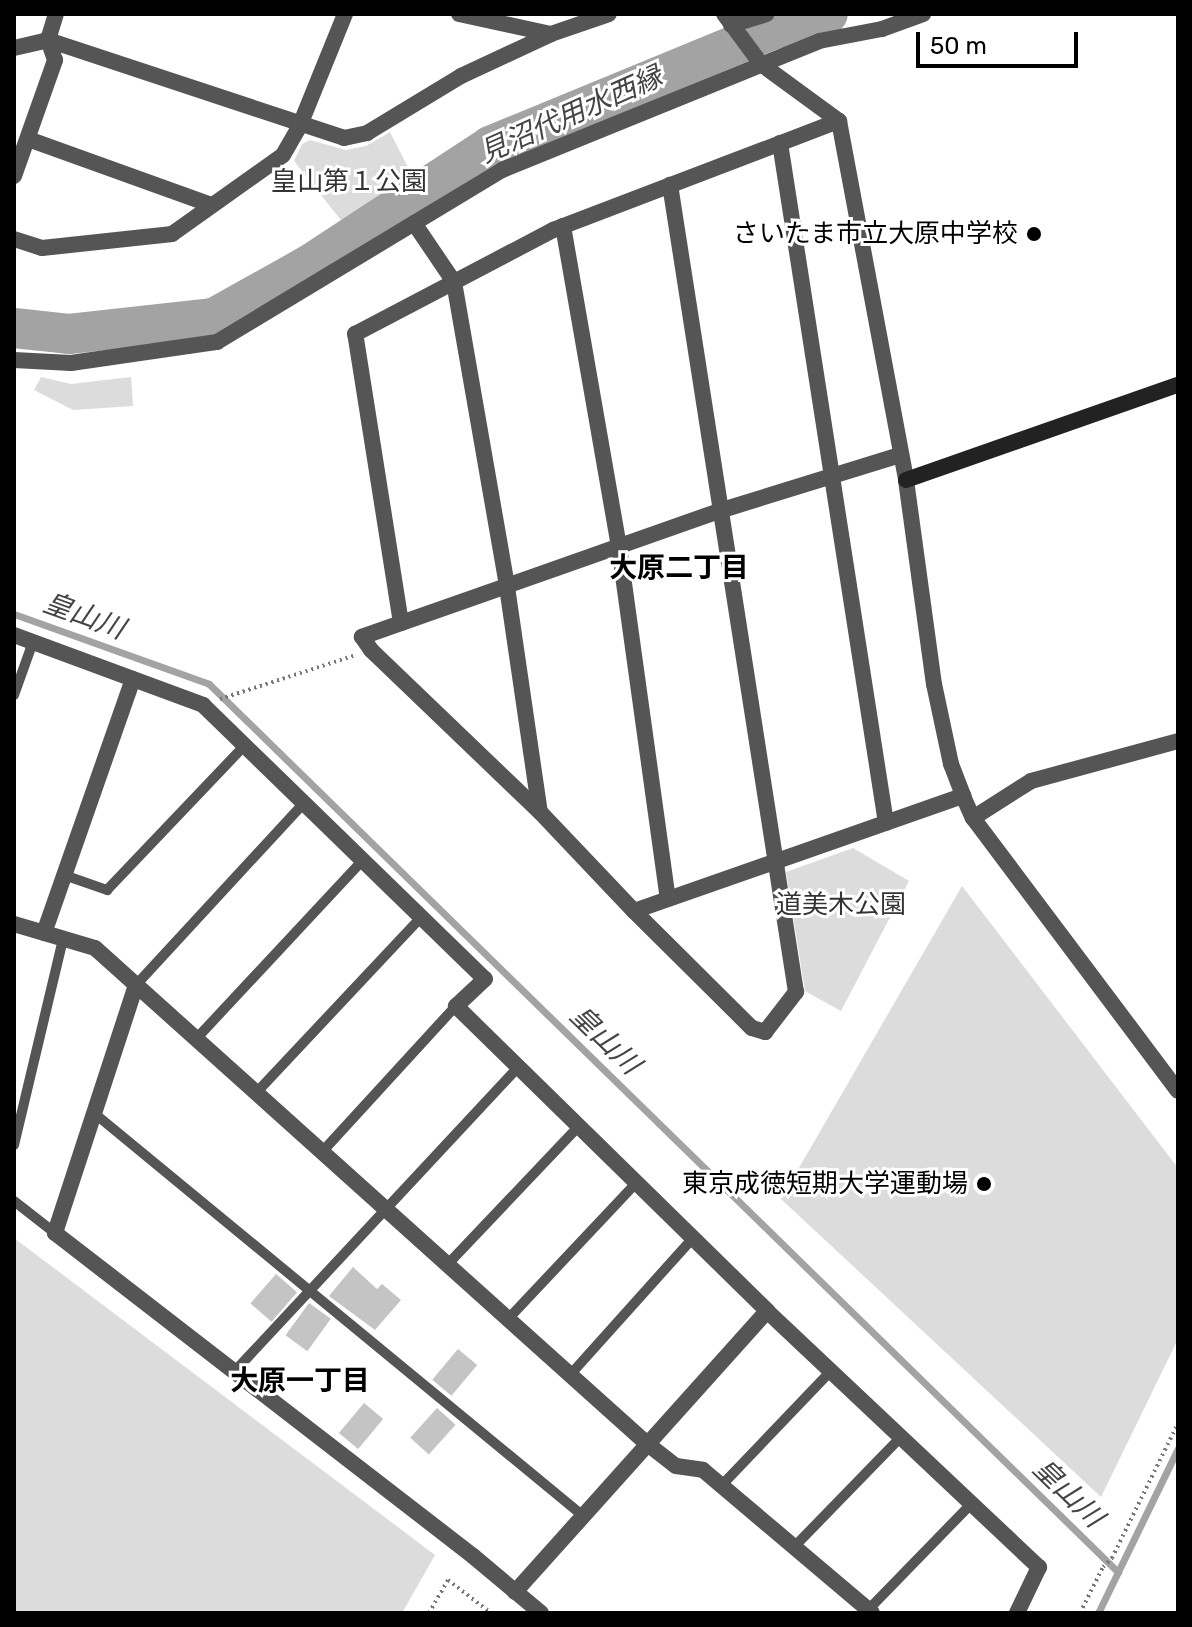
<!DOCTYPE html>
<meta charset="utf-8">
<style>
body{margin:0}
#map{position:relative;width:1192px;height:1627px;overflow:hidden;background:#fff;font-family:Rubik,"Noto Sans JP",sans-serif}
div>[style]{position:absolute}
.green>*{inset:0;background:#dcdcdc}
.stream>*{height:7px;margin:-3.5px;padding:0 3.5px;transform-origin:3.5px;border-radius:3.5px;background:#a3a3a3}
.river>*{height:40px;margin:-20px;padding:0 20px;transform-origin:20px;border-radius:20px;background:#a3a3a3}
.building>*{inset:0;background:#c4c4c4;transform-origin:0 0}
.path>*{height:4px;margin-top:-2px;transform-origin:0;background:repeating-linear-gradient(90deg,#777 0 2px,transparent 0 6px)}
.lane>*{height:10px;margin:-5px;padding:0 5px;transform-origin:5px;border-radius:5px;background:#555}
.street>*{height:16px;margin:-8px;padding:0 8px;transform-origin:8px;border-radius:8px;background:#555}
.secondary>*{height:16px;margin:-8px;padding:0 8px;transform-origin:8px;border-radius:8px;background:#222}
.dots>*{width:22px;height:22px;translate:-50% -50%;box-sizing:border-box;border:4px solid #fff;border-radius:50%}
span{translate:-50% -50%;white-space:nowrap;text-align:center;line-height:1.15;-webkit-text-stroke:6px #fff;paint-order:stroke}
.park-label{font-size:26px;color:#333}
.poi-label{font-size:26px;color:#000}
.right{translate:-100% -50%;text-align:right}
.water-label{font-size:28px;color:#444;font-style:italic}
.neighbourhood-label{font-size:28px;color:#000;font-weight:700}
.frame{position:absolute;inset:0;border:16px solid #000;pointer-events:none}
.scale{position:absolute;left:916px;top:32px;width:162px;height:36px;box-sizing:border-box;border:4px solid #000;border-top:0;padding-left:10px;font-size:24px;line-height:28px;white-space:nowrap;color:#000;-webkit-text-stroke:6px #fff;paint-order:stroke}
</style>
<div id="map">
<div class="green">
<i style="clip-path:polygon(390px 132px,412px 175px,344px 224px,294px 161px,302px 144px,310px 140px,346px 150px,366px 146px)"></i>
<i style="clip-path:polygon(41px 377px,71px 384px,131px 377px,133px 406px,73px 410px,34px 390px)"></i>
<i style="clip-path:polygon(853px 848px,909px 881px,841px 1011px,805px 991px,786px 872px)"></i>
<i style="clip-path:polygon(962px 886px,1178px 1168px,1178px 1339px,1101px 1497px,781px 1199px)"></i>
<i style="clip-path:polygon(14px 1238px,435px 1555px,402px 1613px,14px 1613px)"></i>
</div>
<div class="stream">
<i style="left:14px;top:614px;width:207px;rotate:19.7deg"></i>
<i style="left:209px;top:684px;width:1271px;rotate:44.33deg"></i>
<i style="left:1098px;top:1613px;width:183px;rotate:-64.1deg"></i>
</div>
<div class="river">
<i style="left:14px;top:328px;width:55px;rotate:6.2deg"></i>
<i style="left:69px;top:334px;width:146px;rotate:-6.3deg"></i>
<i style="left:214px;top:318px;width:109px;rotate:-29.2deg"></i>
<i style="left:309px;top:265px;width:217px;rotate:-33.3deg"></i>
<i style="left:490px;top:146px;width:305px;rotate:-22.4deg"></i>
<i style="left:772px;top:30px;width:58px;rotate:-15.9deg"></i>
</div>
<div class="building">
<i style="clip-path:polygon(353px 1267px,377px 1289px,382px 1284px,401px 1300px,375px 1330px,329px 1296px)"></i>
<i style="left:276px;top:1274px;width:28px;height:39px;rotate:41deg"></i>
<i style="left:309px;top:1303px;width:27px;height:40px;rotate:36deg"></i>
<i style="left:458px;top:1349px;width:25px;height:40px;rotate:40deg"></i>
<i style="left:364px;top:1403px;width:25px;height:39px;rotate:40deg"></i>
<i style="left:437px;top:1408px;width:25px;height:40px;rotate:42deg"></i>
</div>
<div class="path">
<i style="left:220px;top:699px;width:140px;rotate:-17.9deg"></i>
<i style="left:429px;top:1613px;width:38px;rotate:-60deg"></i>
<i style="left:448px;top:1580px;width:54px;rotate:37.5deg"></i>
<i style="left:1080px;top:1613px;width:51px;rotate:-63.4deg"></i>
<i style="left:1103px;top:1567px;width:13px;rotate:-45deg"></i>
<i style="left:1112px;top:1558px;width:150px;rotate:-63.9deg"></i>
</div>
<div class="lane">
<i style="left:14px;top:695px;width:56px;rotate:-70.3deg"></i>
<i style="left:64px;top:875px;width:46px;rotate:19.2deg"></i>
<i style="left:107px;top:890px;width:200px;rotate:-46.4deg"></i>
<i style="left:136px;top:985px;width:248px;rotate:-47.3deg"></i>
<i style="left:196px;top:1039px;width:245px;rotate:-47deg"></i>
<i style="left:256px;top:1093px;width:241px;rotate:-46.8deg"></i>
<i style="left:94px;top:1113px;width:632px;rotate:39.48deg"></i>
<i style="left:14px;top:1145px;width:212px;rotate:-76.6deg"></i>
<i style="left:322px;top:1152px;width:198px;rotate:-47.5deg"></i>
<i style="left:14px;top:1201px;width:52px;rotate:38deg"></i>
<i style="left:447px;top:1265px;width:192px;rotate:-46.5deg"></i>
<i style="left:508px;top:1319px;width:187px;rotate:-46.7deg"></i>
<i style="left:233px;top:1373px;width:418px;rotate:-47deg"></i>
<i style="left:570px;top:1375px;width:184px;rotate:-48.1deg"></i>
<i style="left:721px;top:1486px;width:159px;rotate:-46.3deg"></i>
<i style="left:794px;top:1547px;width:153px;rotate:-45.8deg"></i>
<i style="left:868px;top:1610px;width:148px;rotate:-45.8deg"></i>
</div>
<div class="street">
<i style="left:459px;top:14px;width:94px;rotate:12.3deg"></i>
<i style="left:724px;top:14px;width:62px;rotate:53.5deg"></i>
<i style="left:761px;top:64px;width:97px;rotate:36.2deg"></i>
<i style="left:839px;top:121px;width:365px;rotate:79.4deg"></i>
<i style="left:906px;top:480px;width:206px;rotate:82.2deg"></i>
<i style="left:934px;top:684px;width:82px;rotate:78deg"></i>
<i style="left:951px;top:764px;width:34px;rotate:69deg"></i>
<i style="left:963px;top:796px;width:24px;rotate:66deg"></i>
<i style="left:973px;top:818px;width:341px;rotate:53.1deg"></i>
<i style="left:731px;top:25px;width:37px;rotate:-17deg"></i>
<i style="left:14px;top:48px;width:35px;rotate:-13deg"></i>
<i style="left:48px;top:40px;width:27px;rotate:-73deg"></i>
<i style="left:28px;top:139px;width:195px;rotate:19.8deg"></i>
<i style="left:780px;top:143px;width:688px;rotate:81.14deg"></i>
<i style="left:14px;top:176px;width:123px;rotate:-70.5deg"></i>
<i style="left:55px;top:60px;width:21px;rotate:-109deg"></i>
<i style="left:48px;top:40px;width:312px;rotate:18.3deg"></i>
<i style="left:344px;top:138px;width:24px;rotate:-12deg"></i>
<i style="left:367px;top:133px;width:110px;rotate:-31.2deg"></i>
<i style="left:461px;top:76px;width:99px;rotate:-25deg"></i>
<i style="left:551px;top:34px;width:61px;rotate:-19deg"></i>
<i style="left:414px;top:223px;width:71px;rotate:55.9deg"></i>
<i style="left:454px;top:282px;width:310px;rotate:80.1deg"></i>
<i style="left:507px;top:587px;width:227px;rotate:81.7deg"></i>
<i style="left:563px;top:226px;width:326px;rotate:80.1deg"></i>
<i style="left:619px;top:547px;width:355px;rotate:82.1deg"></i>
<i style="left:14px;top:239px;width:29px;rotate:18deg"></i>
<i style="left:42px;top:248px;width:131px;rotate:-6.1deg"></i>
<i style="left:172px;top:234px;width:136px;rotate:-35.4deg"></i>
<i style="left:283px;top:155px;width:34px;rotate:-60deg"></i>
<i style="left:300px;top:125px;width:120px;rotate:-67.9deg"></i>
<i style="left:14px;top:360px;width:57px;rotate:3deg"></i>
<i style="left:71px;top:363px;width:148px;rotate:-8.2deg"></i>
<i style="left:217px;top:342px;width:333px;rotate:-31.1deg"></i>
<i style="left:502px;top:170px;width:342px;rotate:-22.1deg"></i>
<i style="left:819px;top:41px;width:64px;rotate:-10.8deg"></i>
<i style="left:882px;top:29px;width:44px;rotate:-20.1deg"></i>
<i style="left:900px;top:455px;width:186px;rotate:162.8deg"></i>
<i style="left:722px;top:510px;width:382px;rotate:160.6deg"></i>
<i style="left:362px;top:637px;width:16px;rotate:55deg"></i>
<i style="left:371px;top:650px;width:234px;rotate:43.8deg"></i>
<i style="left:540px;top:812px;width:137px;rotate:46.5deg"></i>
<i style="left:634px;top:911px;width:349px;rotate:-19.3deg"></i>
<i style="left:401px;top:623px;width:293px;rotate:-99deg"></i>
<i style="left:355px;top:334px;width:224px;rotate:-27.7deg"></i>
<i style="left:553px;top:230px;width:306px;rotate:-20.9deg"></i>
<i style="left:14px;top:635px;width:202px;rotate:20.3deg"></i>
<i style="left:203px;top:705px;width:393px;rotate:44.2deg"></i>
<i style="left:485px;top:979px;width:40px;rotate:137deg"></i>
<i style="left:456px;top:1006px;width:436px;rotate:44.4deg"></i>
<i style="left:767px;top:1311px;width:374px;rotate:43.3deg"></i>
<i style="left:1039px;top:1567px;width:51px;rotate:115.6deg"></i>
<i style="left:973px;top:818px;width:69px;rotate:-32.5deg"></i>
<i style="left:1031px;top:781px;width:152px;rotate:-15.2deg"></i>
<i style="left:634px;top:911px;width:166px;rotate:44.8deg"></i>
<i style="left:752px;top:1028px;width:14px;rotate:17deg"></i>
<i style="left:765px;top:1032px;width:51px;rotate:-52.2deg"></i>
<i style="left:796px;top:992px;width:817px;rotate:-98.87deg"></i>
<i style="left:14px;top:924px;width:84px;rotate:16.5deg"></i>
<i style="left:95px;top:948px;width:739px;rotate:41.93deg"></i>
<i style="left:645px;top:1442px;width:39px;rotate:38deg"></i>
<i style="left:676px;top:1466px;width:27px;rotate:8deg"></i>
<i style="left:703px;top:1470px;width:221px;rotate:40.2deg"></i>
<i style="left:44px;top:933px;width:269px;rotate:-70.7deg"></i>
<i style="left:136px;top:985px;width:261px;rotate:108.1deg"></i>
<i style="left:55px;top:1233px;width:528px;rotate:37.69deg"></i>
<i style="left:473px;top:1556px;width:89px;rotate:40deg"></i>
<i style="left:515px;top:1592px;width:377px;rotate:-48.1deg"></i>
</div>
<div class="secondary">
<i style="left:906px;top:480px;width:288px;rotate:-19.3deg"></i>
</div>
<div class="dots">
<i style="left:1034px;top:234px;background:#000"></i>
<i style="left:984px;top:1184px;background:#000"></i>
</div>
<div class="park-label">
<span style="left:349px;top:182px">皇山第１公園</span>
<span style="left:841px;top:905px">道美木公園</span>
</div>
<div class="poi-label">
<span class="right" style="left:1018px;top:234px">さいたま市立大原中学校</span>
<span class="right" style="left:968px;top:1184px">東京成徳短期大学運動場</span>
</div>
<div class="water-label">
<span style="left:571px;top:115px;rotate:-24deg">見沼代用水西縁</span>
<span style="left:84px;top:616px;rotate:20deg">皇山川</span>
<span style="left:605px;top:1040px;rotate:44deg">皇山川</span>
<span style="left:1068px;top:1493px;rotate:44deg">皇山川</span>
</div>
<div class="neighbourhood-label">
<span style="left:679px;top:568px">大原二丁目</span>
<span style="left:300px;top:1381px">大原一丁目</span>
</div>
<div class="frame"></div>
<div class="scale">50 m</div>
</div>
